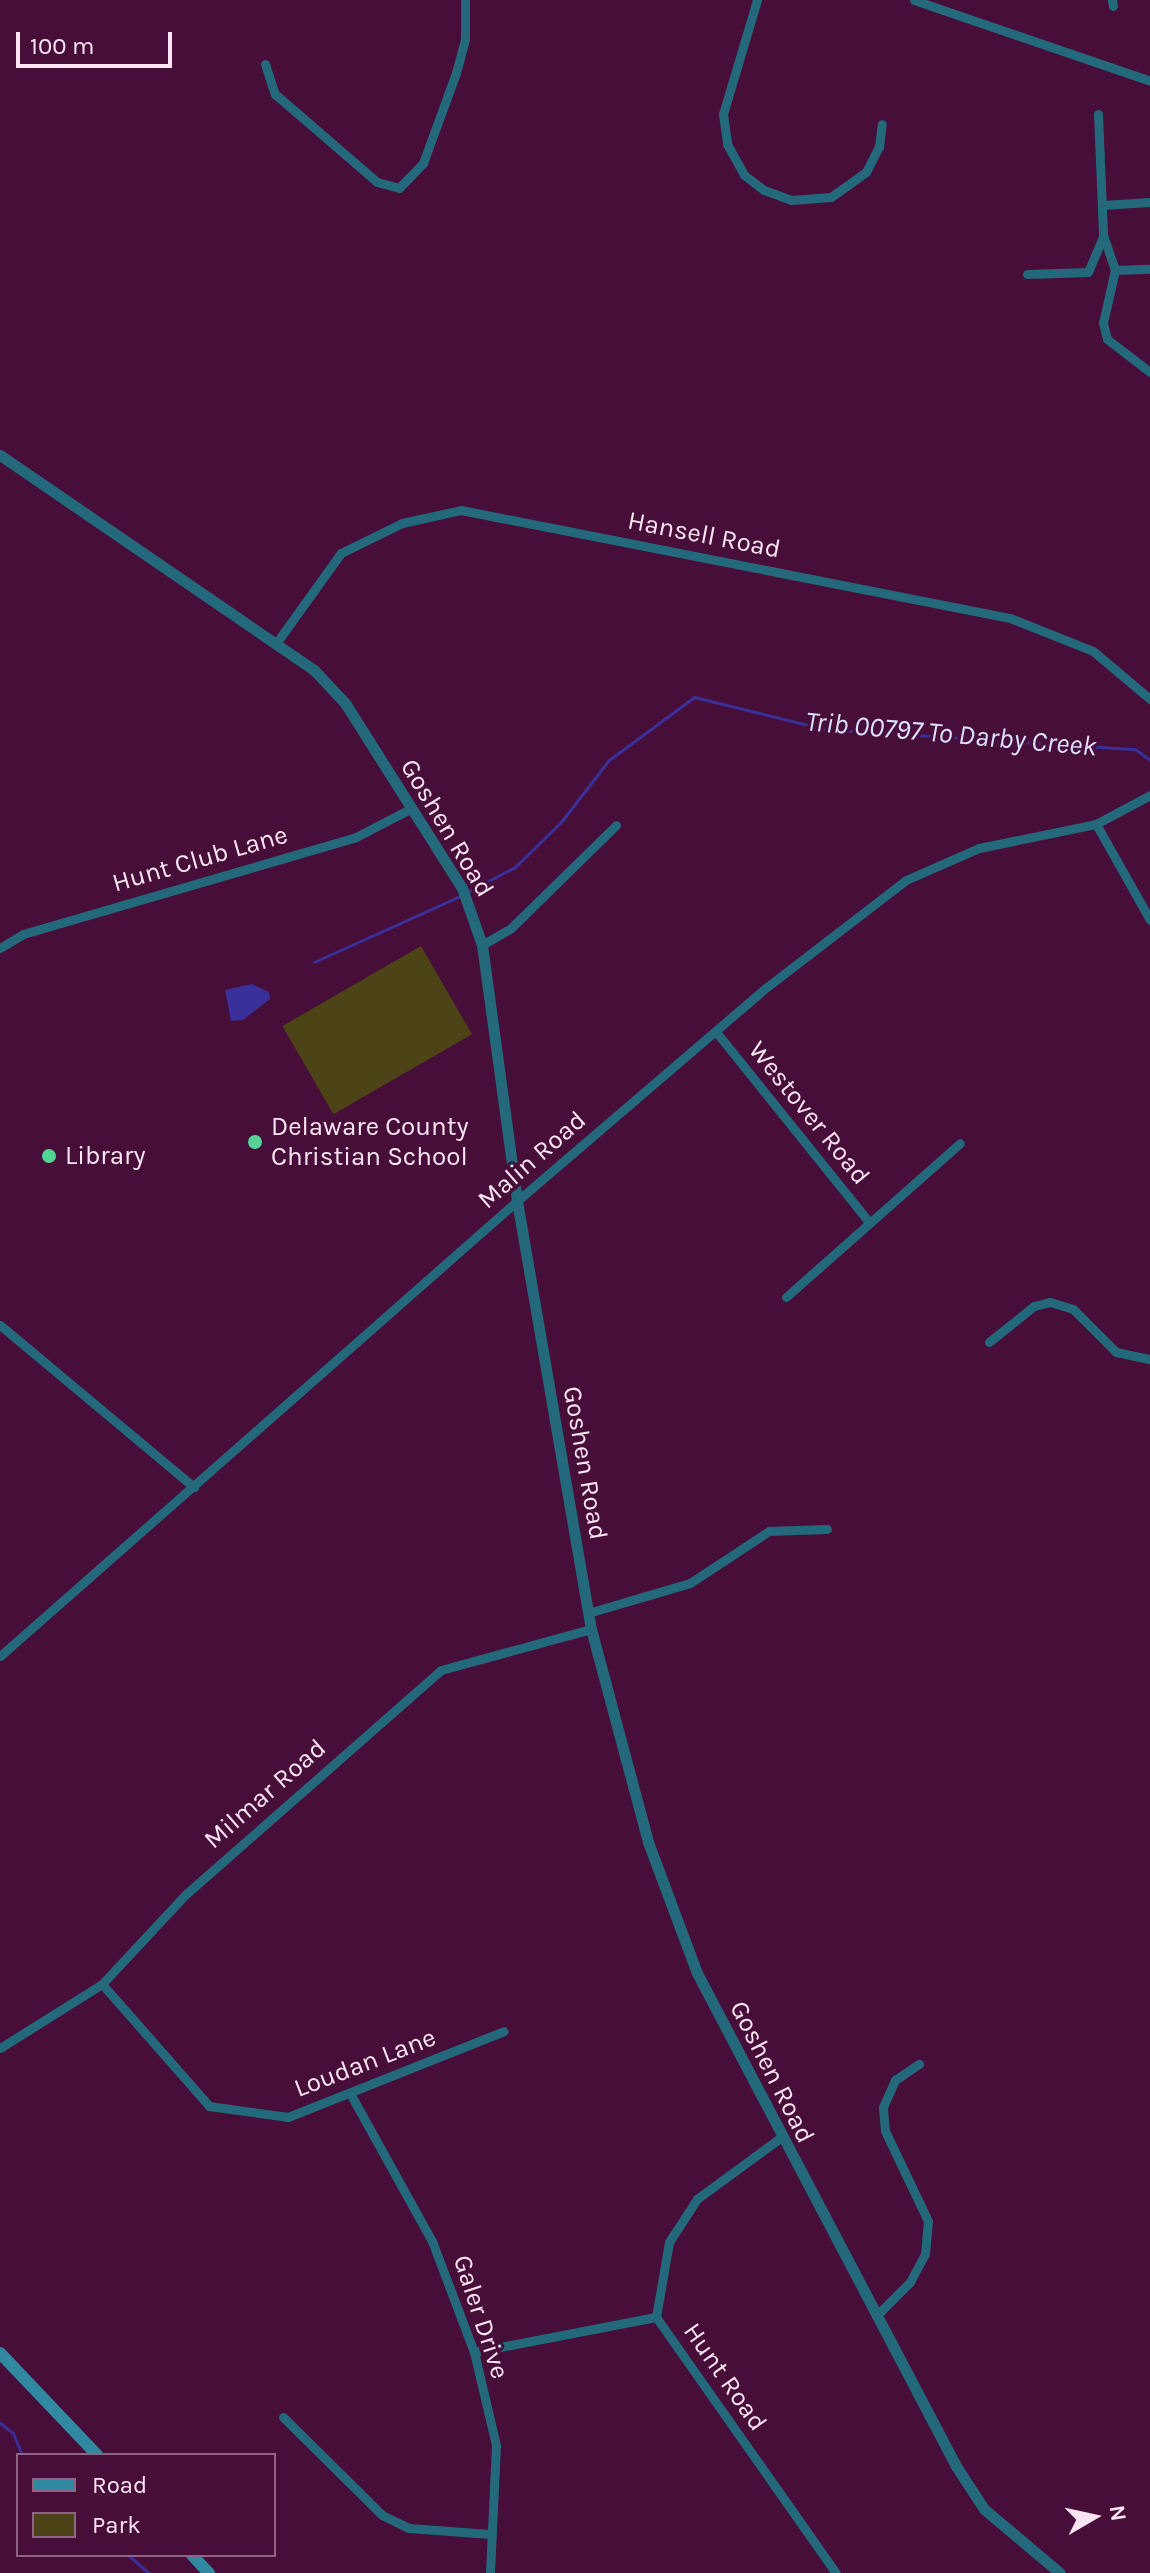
<!DOCTYPE html>
<style>
body{margin:0}
#map{position:relative;width:1150px;height:2573px;overflow:hidden;background:#460e38;font-family:Karla,sans-serif}
div>[style]{position:absolute}
.green>*{inset:0;background:#4c4416;transform-origin:0 0}
.water>*{inset:0;background:#393099}
.stream>*{height:3px;margin:-1.5px;padding:0 1.5px;transform-origin:1.5px;border-radius:1.5px;background:#393099}
.minor>*{height:9px;margin:-4.5px;padding:0 4.5px;transform-origin:4.5px;border-radius:4.5px;background:#23697b}
.tertiary>*{height:11px;margin:-5.5px;padding:0 5.5px;transform-origin:5.5px;border-radius:5.5px;background:#23697b}
.secondary>*{height:12px;margin:-6px;padding:0 6px;transform-origin:6px;border-radius:6px;background:#3189a1}
.dots>*{width:22px;height:22px;translate:-50% -50%;box-sizing:border-box;border:4px solid #460e38;border-radius:50%}
span{translate:-50% -50%;white-space:nowrap;text-align:center;line-height:1.15;-webkit-text-stroke:7px #460e38;paint-order:stroke}
.street-label{font-size:26px;color:#fbe5f3}
.poi-label{font-size:26px;color:#fbe5f3}
.left{translate:0 -50%;text-align:left}
.water-label{font-size:28px;color:#dde1fd;font-style:italic}
.legend{position:absolute;left:16px;top:2453px;width:260px;height:104px;box-sizing:border-box;background:#460e38;border:2px solid #8e6483;margin:0;padding:10px 14px;list-style:none;font-size:24px;color:#fbe5f3}
.legend li{display:flex;align-items:center;gap:16px;height:40px}
.legend b{width:40px;border:2px solid #8e6483}
.north{position:absolute;left:1054px;top:2477px;width:80px;height:80px;-webkit-text-stroke:6px #460e38;paint-order:stroke;rotate:81deg;font-size:22px;font-weight:700;line-height:32px;text-align:center;color:#fbe5f3}
.north::after{content:'';display:block;margin:auto;width:28px;height:36px;background:#fbe5f3;clip-path:polygon(50% 0,100% 100%,50% 72%,0 100%)}
.scale{position:absolute;left:16px;top:32px;width:156px;height:36px;box-sizing:border-box;border:4px solid #fbe5f3;border-top:0;padding-left:10px;font-size:24px;line-height:28px;white-space:nowrap;color:#fbe5f3;-webkit-text-stroke:6px #460e38;paint-order:stroke}
</style>
<div id="map">
<div class="green">
<i style="left:421px;top:946px;width:102px;height:160px;rotate:60deg"></i>
</div>
<div class="water">
<i style="clip-path:polygon(252px 984px,269px 992px,270px 999px,243px 1020px,231px 1021px,225px 990px)"></i>
</div>
<div class="stream">
<i style="left:467px;top:892px;width:54px;rotate:-27.5deg"></i>
<i style="left:515px;top:867px;width:64px;rotate:-44.4deg"></i>
<i style="left:561px;top:822px;width:78px;rotate:-52.3deg"></i>
<i style="left:609px;top:760px;width:106px;rotate:-36.5deg"></i>
<i style="left:694px;top:697px;width:134px;rotate:13.8deg"></i>
<i style="left:824px;top:729px;width:312px;rotate:3.7deg"></i>
<i style="left:1135px;top:749px;width:19px;rotate:36deg"></i>
<i style="left:314px;top:962px;width:160px;rotate:-24.3deg"></i>
<i style="left:0;top:2423px;width:16px;rotate:38deg"></i>
<i style="left:13px;top:2433px;width:24px;rotate:68deg"></i>
<i style="left:128px;top:2555px;width:28px;rotate:41deg"></i>
</div>
<div class="minor">
<i style="left:757px;top:0;width:119px;rotate:106.6deg"></i>
<i style="left:723px;top:114px;width:30px;rotate:82deg"></i>
<i style="left:727px;top:144px;width:35px;rotate:61deg"></i>
<i style="left:744px;top:175px;width:25px;rotate:37deg"></i>
<i style="left:764px;top:190px;width:29px;rotate:20deg"></i>
<i style="left:791px;top:200px;width:40px;rotate:-4.3deg"></i>
<i style="left:831px;top:197px;width:43px;rotate:-35.5deg"></i>
<i style="left:866px;top:172px;width:28px;rotate:-63deg"></i>
<i style="left:879px;top:147px;width:23px;rotate:-83deg"></i>
<i style="left:914px;top:0;width:250px;rotate:18.9deg"></i>
<i style="left:1112px;top:0;width:6px;rotate:81deg"></i>
<i style="left:265px;top:64px;width:32px;rotate:72deg"></i>
<i style="left:275px;top:94px;width:135px;rotate:40.8deg"></i>
<i style="left:377px;top:182px;width:23px;rotate:15deg"></i>
<i style="left:399px;top:188px;width:35px;rotate:-46deg"></i>
<i style="left:423px;top:163px;width:96px;rotate:-69.9deg"></i>
<i style="left:456px;top:73px;width:35px;rotate:-75deg"></i>
<i style="left:465px;top:39px;width:39px;rotate:-90deg"></i>
<i style="left:1098px;top:114px;width:121px;rotate:87.6deg"></i>
<i style="left:1103px;top:235px;width:37px;rotate:71deg"></i>
<i style="left:1115px;top:270px;width:54px;rotate:102.8deg"></i>
<i style="left:1103px;top:323px;width:16px;rotate:76deg"></i>
<i style="left:1107px;top:339px;width:54px;rotate:37.5deg"></i>
<i style="left:1102px;top:205px;width:48px;rotate:-3.6deg"></i>
<i style="left:1115px;top:270px;width:35px;rotate:-2deg"></i>
<i style="left:1027px;top:274px;width:61px;rotate:-1.9deg"></i>
<i style="left:1088px;top:272px;width:38px;rotate:-67deg"></i>
<i style="left:277px;top:642px;width:110px;rotate:-54.3deg"></i>
<i style="left:341px;top:553px;width:68px;rotate:-26.2deg"></i>
<i style="left:402px;top:523px;width:60px;rotate:-12.4deg"></i>
<i style="left:461px;top:510px;width:560px;rotate:11.13deg"></i>
<i style="left:1010px;top:618px;width:89px;rotate:21.7deg"></i>
<i style="left:1093px;top:651px;width:75px;rotate:40.1deg"></i>
<i style="left:1096px;top:824px;width:110px;rotate:60.6deg"></i>
<i style="left:482px;top:945px;width:34px;rotate:-30deg"></i>
<i style="left:511px;top:928px;width:147px;rotate:-44.4deg"></i>
<i style="left:0;top:948px;width:27px;rotate:-31deg"></i>
<i style="left:23px;top:934px;width:347px;rotate:-16.2deg"></i>
<i style="left:356px;top:837px;width:63px;rotate:-27.4deg"></i>
<i style="left:717px;top:1033px;width:241px;rotate:51.2deg"></i>
<i style="left:786px;top:1297px;width:232px;rotate:-41.5deg"></i>
<i style="left:0;top:1325px;width:253px;rotate:39.9deg"></i>
<i style="left:989px;top:1342px;width:58px;rotate:-38.7deg"></i>
<i style="left:1034px;top:1306px;width:16px;rotate:-14deg"></i>
<i style="left:1050px;top:1302px;width:24px;rotate:17deg"></i>
<i style="left:1073px;top:1309px;width:61px;rotate:45deg"></i>
<i style="left:1116px;top:1352px;width:35px;rotate:12deg"></i>
<i style="left:588px;top:1613px;width:106px;rotate:-16.4deg"></i>
<i style="left:690px;top:1583px;width:95px;rotate:-33.4deg"></i>
<i style="left:769px;top:1531px;width:58px;rotate:-2deg"></i>
<i style="left:0;top:1656px;width:689px;rotate:-41.35deg"></i>
<i style="left:517px;top:1201px;width:329px;rotate:-40.6deg"></i>
<i style="left:767px;top:987px;width:175px;rotate:-37.6deg"></i>
<i style="left:906px;top:880px;width:80px;rotate:-23.7deg"></i>
<i style="left:979px;top:848px;width:119px;rotate:-11.6deg"></i>
<i style="left:1096px;top:824px;width:61px;rotate:-28.2deg"></i>
<i style="left:102px;top:1984px;width:162px;rotate:48.7deg"></i>
<i style="left:209px;top:2106px;width:80px;rotate:7.9deg"></i>
<i style="left:288px;top:2117px;width:232px;rotate:-21.7deg"></i>
<i style="left:0;top:2048px;width:120px;rotate:-32.1deg"></i>
<i style="left:102px;top:1984px;width:122px;rotate:-47deg"></i>
<i style="left:185px;top:1895px;width:341px;rotate:-41.3deg"></i>
<i style="left:441px;top:1670px;width:156px;rotate:-15.3deg"></i>
<i style="left:351px;top:2095px;width:167px;rotate:61deg"></i>
<i style="left:432px;top:2241px;width:119px;rotate:69.3deg"></i>
<i style="left:474px;top:2352px;width:96px;rotate:76.7deg"></i>
<i style="left:496px;top:2445px;width:128px;rotate:92.7deg"></i>
<i style="left:780px;top:2138px;width:103px;rotate:143.7deg"></i>
<i style="left:697px;top:2199px;width:51px;rotate:123.1deg"></i>
<i style="left:669px;top:2242px;width:76px;rotate:99.8deg"></i>
<i style="left:656px;top:2317px;width:313px;rotate:54.9deg"></i>
<i style="left:876px;top:2316px;width:48px;rotate:-45deg"></i>
<i style="left:910px;top:2282px;width:32px;rotate:-62deg"></i>
<i style="left:925px;top:2254px;width:33px;rotate:-85deg"></i>
<i style="left:928px;top:2221px;width:100px;rotate:-115.5deg"></i>
<i style="left:885px;top:2131px;width:24px;rotate:-95deg"></i>
<i style="left:883px;top:2107px;width:30px;rotate:-66deg"></i>
<i style="left:895px;top:2080px;width:29px;rotate:-34deg"></i>
<i style="left:474px;top:2352px;width:185px;rotate:-10.9deg"></i>
<i style="left:283px;top:2417px;width:139px;rotate:44.7deg"></i>
<i style="left:382px;top:2515px;width:30px;rotate:26deg"></i>
<i style="left:409px;top:2528px;width:81px;rotate:4.2deg"></i>
</div>
<div class="tertiary">
<i style="left:0;top:455px;width:381px;rotate:34.4deg"></i>
<i style="left:314px;top:670px;width:45px;rotate:46.8deg"></i>
<i style="left:345px;top:703px;width:219px;rotate:57.7deg"></i>
<i style="left:462px;top:888px;width:60px;rotate:70.7deg"></i>
<i style="left:482px;top:945px;width:258px;rotate:82.2deg"></i>
<i style="left:517px;top:1201px;width:434px;rotate:80.2deg"></i>
<i style="left:591px;top:1629px;width:220px;rotate:75deg"></i>
<i style="left:648px;top:1842px;width:140px;rotate:69.5deg"></i>
<i style="left:697px;top:1973px;width:557px;rotate:62.28deg"></i>
<i style="left:956px;top:2466px;width:51px;rotate:56.9deg"></i>
<i style="left:984px;top:2509px;width:99px;rotate:40.1deg"></i>
</div>
<div class="secondary">
<i style="left:0;top:2353px;width:141px;rotate:46.4deg"></i>
<i style="left:192px;top:2555px;width:25px;rotate:47deg"></i>
</div>
<div class="dots">
<i style="left:255px;top:1142px;background:#54d396"></i>
<i style="left:49px;top:1156px;background:#54d396"></i>
</div>
<div class="street-label">
<span style="left:704px;top:535px;rotate:11deg">Hansell Road</span>
<span style="left:447px;top:828px;rotate:59deg">Goshen Road</span>
<span style="left:200px;top:859px;rotate:-16deg">Hunt Club Lane</span>
<span style="left:809px;top:1113px;rotate:51deg">Westover Road</span>
<span style="left:532px;top:1160px;rotate:-41deg">Malin Road</span>
<span style="left:585px;top:1463px;rotate:80deg">Goshen Road</span>
<span style="left:265px;top:1794px;rotate:-41deg">Milmar Road</span>
<span style="left:365px;top:2063px;rotate:-21deg">Loudan Lane</span>
<span style="left:772px;top:2072px;rotate:63deg">Goshen Road</span>
<span style="left:481px;top:2317px;rotate:72deg">Galer Drive</span>
<span style="left:725px;top:2377px;rotate:55deg">Hunt Road</span>
</div>
<div class="poi-label">
<span class="left" style="left:271px;top:1142px">Delaware County<br>Christian School</span>
<span class="left" style="left:65px;top:1156px">Library</span>
</div>
<div class="water-label">
<span style="left:951px;top:734px;rotate:5deg">Trib 00797 To Darby Creek</span>
</div>
<ul class="legend">
<li><b style="height:10px;background:#3189a1"></b>Road</li>
<li><b style="height:22px;background:#4c4416"></b>Park</li>
</ul>
<div class="north">N</div>
<div class="scale">100 m</div>
</div>
